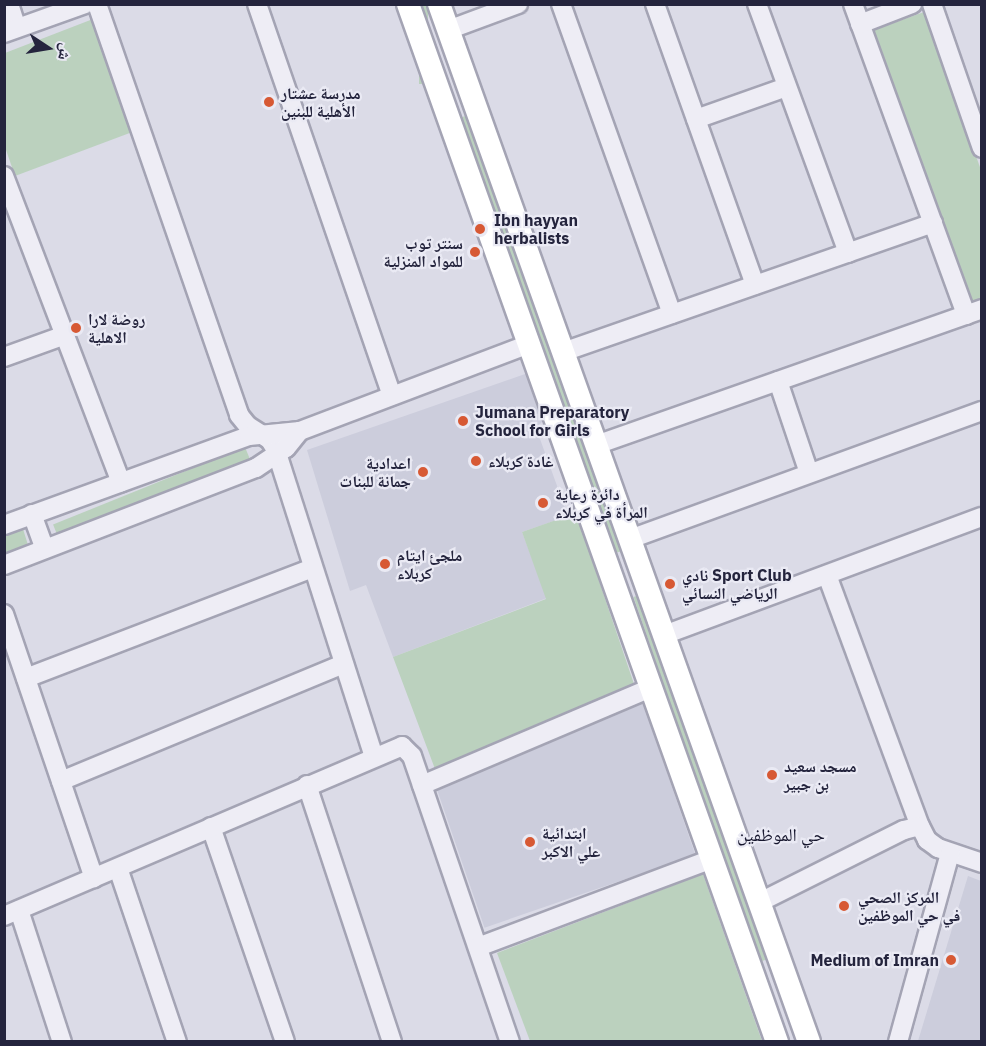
<!DOCTYPE html>
<meta charset="utf-8">
<style>
body{margin:0}
#map{position:relative;width:986px;height:1046px;overflow:hidden;background:#dbdbe7;font-family:"IBM Plex Sans","Noto Naskh Arabic",sans-serif}
div>[style]{position:absolute}
.built>*{inset:0;background:#cccddc;transform-origin:0 0}
.green>*{inset:0;background:#bbd1be;transform-origin:0 0}
.roads{filter:drop-shadow(2px 0 #a4a4b4) drop-shadow(-2px 0 #a4a4b4) drop-shadow(0 2px #a4a4b4) drop-shadow(0 -2px #a4a4b4)}
.minor>*{height:18px;margin:-9px;padding:0 9px;transform-origin:9px;border-radius:9px;background:#eeedf5}
.major>*{height:22px;margin:-11px;padding:0 11px;transform-origin:11px;border-radius:11px;background:#fff}
.dots>*{width:16px;height:16px;translate:-50% -50%;box-sizing:border-box;border:3px solid #eaeaf4;border-radius:50%}
span{translate:-50% -50%;white-space:nowrap;text-align:center;line-height:1.15;-webkit-text-stroke:4.5px #eaeaf4;paint-order:stroke}
.poi-label{font-size:16px;color:#24243d;font-weight:700}
.left{translate:0 -50%;text-align:left}
.right{translate:-100% -50%;text-align:right}
.neighbourhood-label{font-size:18px;color:#17172e}
.frame{position:absolute;inset:0;border:6px solid #24243d;pointer-events:none}
.north{position:absolute;left:18px;top:18px;width:60px;height:60px;-webkit-text-stroke:4px #eaeaf4;paint-order:stroke;rotate:102deg;font-size:16px;font-weight:700;line-height:24px;text-align:center;color:#24243d}
.north::after{content:'';display:block;margin:auto;width:21px;height:27px;background:#24243d;clip-path:polygon(50% 0,100% 100%,50% 72%,0 100%)}
</style>
<div id="map">
<div class="built">
<i style="clip-path:polygon(528px 373px,544px 420px,536px 428px,568px 516px,522px 532px,547px 598px,393px 657px,366px 585px,350px 591px,307px 450px)"></i>
<i style="left:642px;top:700px;width:164px;height:223px;rotate:71deg"></i>
<i style="clip-path:polygon(968px 876px,981px 881px,981px 1041px,918px 1041px)"></i>
</div>
<div class="green">
<i style="left:419px;top:5px;width:9px;height:79px"></i>
<i style="clip-path:polygon(924px 12px,981px 170px,981px 305px,974px 307px,874px 30px)"></i>
<i style="clip-path:polygon(93px 19px,135px 131px,15px 176px,5px 147px,5px 53px)"></i>
<i style="clip-path:polygon(468px 115px,622px 551px,615px 553px,460px 118px)"></i>
<i style="left:245px;top:447px;width:16px;height:207px;rotate:68deg"></i>
<i style="clip-path:polygon(576px 513px,634px 684px,435px 769px,393px 657px,546px 599px,522px 532px)"></i>
<i style="clip-path:polygon(23px 529px,28px 545px,5px 554px,5px 536px)"></i>
<i style="left:642px;top:594px;width:386px;height:9px;rotate:71deg"></i>
<i style="clip-path:polygon(703px 874px,762px 1041px,530px 1041px,497px 953px)"></i>
</div>
<div class="roads">
<div class="minor">
<i style="left:9px;top:4px;width:25px;rotate:72deg"></i>
<i style="left:97px;top:4px;width:435px;rotate:70.9deg"></i>
<i style="left:239px;top:415px;width:14px;rotate:51deg"></i>
<i style="left:248px;top:426px;width:26px;rotate:32deg"></i>
<i style="left:270px;top:440px;width:12px;rotate:59deg"></i>
<i style="left:276px;top:450px;width:322px;rotate:72.3deg"></i>
<i style="left:257px;top:4px;width:414px;rotate:71deg"></i>
<i style="left:561px;top:4px;width:329px;rotate:70.3deg"></i>
<i style="left:655px;top:4px;width:298px;rotate:70.4deg"></i>
<i style="left:757px;top:4px;width:265px;rotate:69.9deg"></i>
<i style="left:853px;top:4px;width:331px;rotate:70deg"></i>
<i style="left:932px;top:4px;width:152px;rotate:70.9deg"></i>
<i style="left:860px;top:24px;width:56px;rotate:-21deg"></i>
<i style="left:448px;top:30px;width:75px;rotate:-20.4deg"></i>
<i style="left:4px;top:33px;width:86px;rotate:-19.7deg"></i>
<i style="left:696px;top:119px;width:96px;rotate:-19.4deg"></i>
<i style="left:4px;top:176px;width:328px;rotate:69.1deg"></i>
<i style="left:563px;top:352px;width:392px;rotate:-19.2deg"></i>
<i style="left:4px;top:357px;width:65px;rotate:-19.8deg"></i>
<i style="left:778px;top:381px;width:97px;rotate:71.4deg"></i>
<i style="left:596px;top:445px;width:409px;rotate:-19.4deg"></i>
<i style="left:32px;top:514px;width:37px;rotate:70deg"></i>
<i style="left:4px;top:525px;width:261px;rotate:-20deg"></i>
<i style="left:249px;top:436px;width:51px;rotate:-5.6deg"></i>
<i style="left:300px;top:431px;width:245px;rotate:-20.8deg"></i>
<i style="left:630px;top:539px;width:375px;rotate:-20deg"></i>
<i style="left:4px;top:565px;width:270px;rotate:-21.1deg"></i>
<i style="left:256px;top:468px;width:36px;rotate:-34deg"></i>
<i style="left:286px;top:448px;width:22px;rotate:-51deg"></i>
<i style="left:827px;top:575px;width:268px;rotate:69.7deg"></i>
<i style="left:4px;top:614px;width:279px;rotate:71.2deg"></i>
<i style="left:664px;top:635px;width:339px;rotate:-20.4deg"></i>
<i style="left:26px;top:678px;width:306px;rotate:-21deg"></i>
<i style="left:61px;top:781px;width:306px;rotate:-22.5deg"></i>
<i style="left:307px;top:785px;width:271px;rotate:71.7deg"></i>
<i style="left:422px;top:785px;width:249px;rotate:-23deg"></i>
<i style="left:211px;top:827px;width:227px;rotate:71deg"></i>
<i style="left:118px;top:868px;width:184px;rotate:71.3deg"></i>
<i style="left:760px;top:902px;width:161px;rotate:-26.6deg"></i>
<i style="left:904px;top:830px;width:16px;rotate:-14deg"></i>
<i style="left:920px;top:826px;width:16px;rotate:63deg"></i>
<i style="left:927px;top:840px;width:14px;rotate:36deg"></i>
<i style="left:938px;top:848px;width:46px;rotate:18.8deg"></i>
<i style="left:19px;top:910px;width:139px;rotate:72deg"></i>
<i style="left:4px;top:916px;width:433px;rotate:-23.1deg"></i>
<i style="left:402px;top:746px;width:14px;rotate:45deg"></i>
<i style="left:412px;top:756px;width:302px;rotate:71.1deg"></i>
<i style="left:478px;top:947px;width:250px;rotate:-20.6deg"></i>
<i style="left:898px;top:1042px;width:196px;rotate:-74.6deg"></i>
</div>
<div class="major">
<i style="left:408px;top:4px;width:1102px;rotate:70.43deg"></i>
<i style="left:439px;top:4px;width:1102px;rotate:70.38deg"></i>
</div>
</div>
<div class="dots">
<i style="left:269px;top:102px;background:#d75934"></i>
<i style="left:480px;top:229px;background:#d75934"></i>
<i style="left:475px;top:252px;background:#d75934"></i>
<i style="left:76px;top:328px;background:#d75934"></i>
<i style="left:463px;top:421px;background:#d75934"></i>
<i style="left:476px;top:461px;background:#d75934"></i>
<i style="left:423px;top:472px;background:#d75934"></i>
<i style="left:543px;top:503px;background:#d75934"></i>
<i style="left:385px;top:564px;background:#d75934"></i>
<i style="left:670px;top:584px;background:#d75934"></i>
<i style="left:772px;top:775px;background:#d75934"></i>
<i style="left:530px;top:842px;background:#d75934"></i>
<i style="left:844px;top:906px;background:#d75934"></i>
<i style="left:951px;top:960px;background:#d75934"></i>
</div>
<div class="poi-label">
<span class="left" style="left:281px;top:102px">مدرسة عشتار<br>الأهلية للبنين</span>
<span class="left" style="left:494px;top:229px">Ibn hayyan<br>herbalists</span>
<span class="right" style="left:463px;top:252px">سنتر توب<br>للمواد المنزلية</span>
<span class="left" style="left:88px;top:328px">روضة لارا<br>الاهلية</span>
<span class="left" style="left:475px;top:421px">Jumana Preparatory<br>School for Girls</span>
<span class="left" style="left:488px;top:461px">غادة كربلاء</span>
<span class="right" style="left:411px;top:472px">اعدادية<br>جمانة للبنات</span>
<span class="left" style="left:555px;top:503px">دائرة رعاية<br>المرأة في كربلاء</span>
<span class="left" style="left:397px;top:564px">ملجئ ايتام<br>كربلاء</span>
<span class="left" style="left:682px;top:584px">نادي Sport Club<br>الرياضي النسائي</span>
<span class="left" style="left:784px;top:775px">مسجد سعيد<br>بن جبير</span>
<span class="left" style="left:542px;top:842px">ابتدائية<br>علي الاكبر</span>
<span class="left" style="left:858px;top:906px">المركز الصحي<br>في حي الموظفين</span>
<span class="right" style="left:939px;top:960px">Medium of Imran</span>
</div>
<div class="neighbourhood-label">
<span style="left:781px;top:835px">حي الموظفين</span>
</div>
<div class="frame"></div>
<div class="north">ش</div>
</div>
